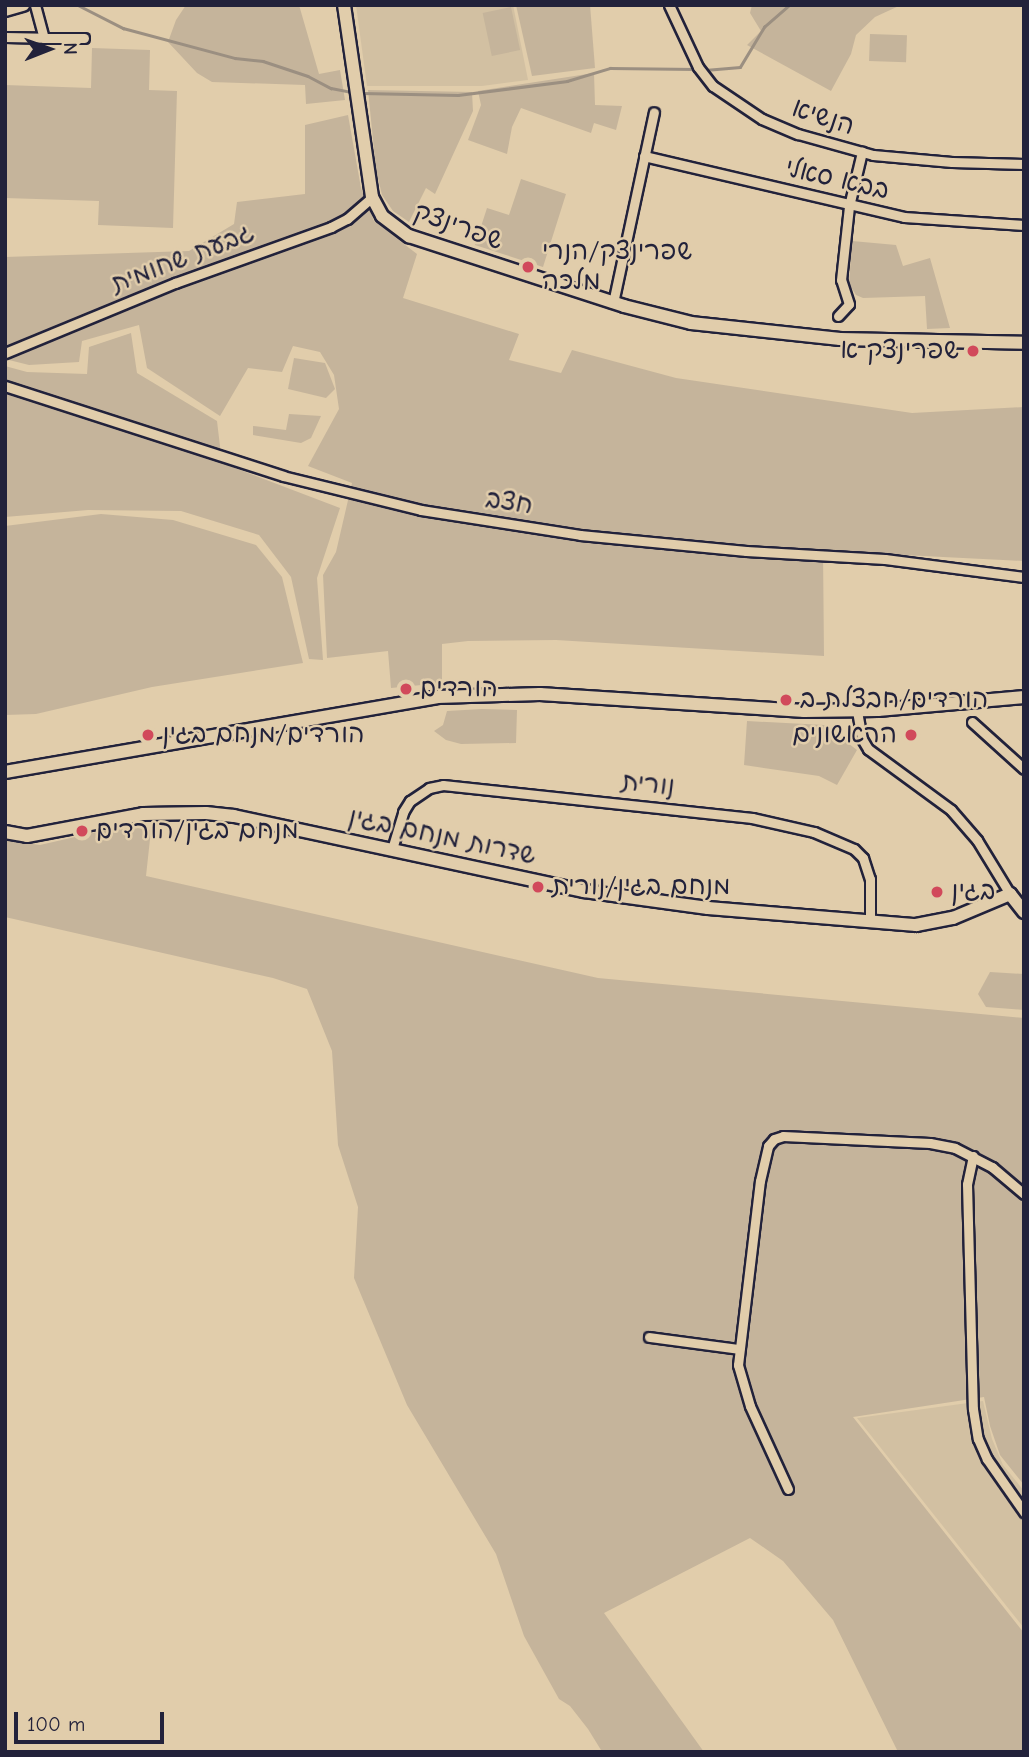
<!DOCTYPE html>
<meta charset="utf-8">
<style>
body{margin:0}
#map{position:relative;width:1029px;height:1757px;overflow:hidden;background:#e1cdab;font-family:"Comic Neue","Playpen Sans Hebrew",sans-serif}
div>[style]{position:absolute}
.built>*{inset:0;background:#d2c0a2}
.green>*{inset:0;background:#c5b49b;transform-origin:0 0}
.stream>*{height:2.5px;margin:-1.25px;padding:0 1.25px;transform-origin:1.25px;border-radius:1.25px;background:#9b8f81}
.roads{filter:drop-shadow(2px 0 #22223b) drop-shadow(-2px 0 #22223b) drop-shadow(0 2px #22223b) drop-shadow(0 -2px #22223b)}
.street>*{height:9px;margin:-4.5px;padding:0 4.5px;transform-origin:4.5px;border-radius:4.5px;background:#e1cdab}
.secondary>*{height:12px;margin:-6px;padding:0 6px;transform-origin:6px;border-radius:6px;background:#e1cdab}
.dots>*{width:19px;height:19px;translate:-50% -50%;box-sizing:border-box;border:4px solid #e1cdab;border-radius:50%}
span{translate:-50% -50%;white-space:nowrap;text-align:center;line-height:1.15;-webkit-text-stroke:5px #e1cdab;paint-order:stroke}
.street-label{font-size:26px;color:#22223b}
.poi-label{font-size:26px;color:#22223b}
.left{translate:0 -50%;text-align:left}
.right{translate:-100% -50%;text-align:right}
.frame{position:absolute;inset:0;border:7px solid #22223b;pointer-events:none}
.north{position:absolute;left:14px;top:14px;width:70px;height:70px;-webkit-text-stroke:5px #e1cdab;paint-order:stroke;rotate:89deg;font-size:19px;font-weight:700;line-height:28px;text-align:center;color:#22223b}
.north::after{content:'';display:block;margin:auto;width:24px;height:32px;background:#22223b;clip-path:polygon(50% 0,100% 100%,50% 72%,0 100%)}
.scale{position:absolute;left:14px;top:1712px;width:150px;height:32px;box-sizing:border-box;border:4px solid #22223b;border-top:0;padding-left:9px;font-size:21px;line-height:24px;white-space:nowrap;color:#22223b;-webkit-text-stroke:5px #e1cdab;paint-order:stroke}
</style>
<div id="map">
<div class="built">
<i style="clip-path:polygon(356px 5px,513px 5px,528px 80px,482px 86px,367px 86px)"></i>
<i style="clip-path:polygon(983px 1401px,992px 1439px,1003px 1465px,1024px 1491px,1024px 1628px,857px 1418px)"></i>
</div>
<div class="green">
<i style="clip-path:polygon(186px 5px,299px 5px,319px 74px,340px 70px,345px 100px,306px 104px,305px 85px,212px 82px,197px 73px,168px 42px,176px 20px)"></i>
<i style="clip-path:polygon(516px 5px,590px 5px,595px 68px,532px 76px)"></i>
<i style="clip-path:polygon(752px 5px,901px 5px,875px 17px,856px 35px,851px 54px,831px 91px,747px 45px,761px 31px,750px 13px)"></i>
<i style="left:511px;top:7px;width:44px;height:29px;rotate:78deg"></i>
<i style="left:870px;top:34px;width:37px;height:27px;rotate:2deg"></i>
<i style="clip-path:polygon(92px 48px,150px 50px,149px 90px,177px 91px,173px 228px,98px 225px,99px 201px,5px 198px,5px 85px,91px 88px)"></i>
<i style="clip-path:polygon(594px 73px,595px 105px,622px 106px,616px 130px,594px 123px,591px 133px,521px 108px,512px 127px,507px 154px,468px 140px,481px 105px,478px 91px)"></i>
<i style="clip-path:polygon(368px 90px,472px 92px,473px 111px,435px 194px,426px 188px,409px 222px,393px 211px,382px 195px,376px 170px)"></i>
<i style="clip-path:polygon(348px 115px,361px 188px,374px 221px,417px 254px,403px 298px,519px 334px,509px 360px,561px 373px,572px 350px,676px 378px,912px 413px,1024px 407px,1024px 561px,823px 551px,824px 656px,556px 640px,468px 641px,442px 644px,442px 683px,391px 688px,388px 651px,327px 658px,323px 575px,336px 552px,352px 483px,308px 466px,339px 409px,334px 375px,320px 352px,293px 346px,282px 372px,248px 368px,220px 416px,147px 368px,139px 325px,82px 341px,79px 362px,29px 365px,5px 359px,5px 257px,189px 251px,234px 224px,237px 202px,305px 194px,305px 125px)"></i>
<i style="clip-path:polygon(521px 179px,566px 194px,543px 267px,475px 245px,487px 208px,509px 215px)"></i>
<i style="clip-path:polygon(852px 241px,896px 245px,903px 266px,930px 258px,950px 328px,927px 329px,925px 296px,863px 298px,856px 295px,849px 284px)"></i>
<i style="clip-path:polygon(131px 333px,137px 373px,217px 421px,222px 463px,340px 508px,317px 578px,323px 660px,309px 659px,291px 577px,259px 535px,181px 511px,88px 510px,5px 517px,5px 366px,27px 372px,87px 374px,89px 347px)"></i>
<i style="clip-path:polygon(294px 358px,325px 363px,335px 389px,326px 398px,288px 389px)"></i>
<i style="clip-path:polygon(289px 414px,321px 416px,311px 438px,301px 443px,253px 435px,253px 426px,286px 430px)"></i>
<i style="clip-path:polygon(101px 514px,173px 520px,256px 545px,282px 577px,303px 663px,152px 687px,36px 714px,5px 715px,5px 526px)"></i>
<i style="clip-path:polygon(482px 709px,517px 710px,516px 743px,461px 744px,446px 740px,434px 731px,443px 725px,447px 711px)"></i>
<i style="clip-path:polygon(747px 721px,824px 725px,857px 750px,837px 785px,819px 776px,744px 765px)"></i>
<i style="clip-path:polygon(123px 826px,151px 830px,146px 876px,598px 978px,1024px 1018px,1024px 1485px,1000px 1455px,990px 1426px,984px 1397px,853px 1417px,1024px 1633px,1024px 1752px,898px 1752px,833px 1620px,783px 1561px,750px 1538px,604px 1613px,704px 1752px,601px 1750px,588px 1729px,570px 1706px,559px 1699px,524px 1636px,496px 1554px,407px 1405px,354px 1278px,358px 1207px,338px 1145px,332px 1051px,307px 989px,273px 978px,5px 917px,5px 840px,40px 845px)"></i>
<i style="clip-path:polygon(990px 972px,1024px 974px,1024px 1010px,986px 1007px,978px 994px)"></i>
</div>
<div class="stream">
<i style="left:78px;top:5px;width:51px;rotate:27.1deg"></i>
<i style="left:123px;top:28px;width:116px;rotate:15deg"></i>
<i style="left:235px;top:58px;width:28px;rotate:6deg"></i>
<i style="left:263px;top:61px;width:47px;rotate:18.4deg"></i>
<i style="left:308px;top:76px;width:26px;rotate:28deg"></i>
<i style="left:331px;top:88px;width:21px;rotate:11deg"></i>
<i style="left:705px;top:70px;width:35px;rotate:-5deg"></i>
<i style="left:740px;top:67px;width:47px;rotate:-59deg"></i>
<i style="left:764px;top:27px;width:33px;rotate:-41deg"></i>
<i style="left:362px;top:93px;width:96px;rotate:1.2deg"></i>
<i style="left:458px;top:95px;width:110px;rotate:-7.3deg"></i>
<i style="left:567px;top:81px;width:45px;rotate:-16.8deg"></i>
<i style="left:610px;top:68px;width:85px;rotate:0.7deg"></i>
</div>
<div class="roads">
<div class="street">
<i style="left:35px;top:5px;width:34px;rotate:75deg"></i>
<i style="left:44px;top:38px;width:40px"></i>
<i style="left:669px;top:5px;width:68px;rotate:64.9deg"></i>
<i style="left:698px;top:67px;width:24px;rotate:52deg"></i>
<i style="left:713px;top:86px;width:59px;rotate:34deg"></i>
<i style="left:762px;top:119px;width:39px;rotate:23deg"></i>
<i style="left:798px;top:134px;width:78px;rotate:15.6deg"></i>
<i style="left:873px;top:155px;width:79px;rotate:5.1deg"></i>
<i style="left:952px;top:162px;width:72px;rotate:1.6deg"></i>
<i style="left:5px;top:37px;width:39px;rotate:1deg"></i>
<i style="left:644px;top:156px;width:267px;rotate:13.2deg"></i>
<i style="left:904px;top:217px;width:120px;rotate:3.8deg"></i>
<i style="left:613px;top:303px;width:195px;rotate:-77.9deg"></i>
<i style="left:838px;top:316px;width:16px;rotate:-47deg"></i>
<i style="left:849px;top:304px;width:25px;rotate:-108deg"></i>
<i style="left:841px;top:280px;width:74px;rotate:-83.8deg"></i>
<i style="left:849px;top:206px;width:56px;rotate:-76.5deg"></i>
<i style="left:5px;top:353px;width:184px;rotate:-22.4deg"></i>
<i style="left:175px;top:283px;width:166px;rotate:-19.7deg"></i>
<i style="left:331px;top:227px;width:18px;rotate:-27deg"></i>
<i style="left:347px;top:219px;width:33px;rotate:-41deg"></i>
<i style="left:5px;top:386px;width:292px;rotate:17.9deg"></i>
<i style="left:283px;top:476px;width:142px;rotate:13.8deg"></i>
<i style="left:421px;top:510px;width:161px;rotate:8.9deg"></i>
<i style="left:580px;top:535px;width:167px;rotate:5.5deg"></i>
<i style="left:746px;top:551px;width:139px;rotate:3.3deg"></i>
<i style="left:885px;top:559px;width:140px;rotate:7.4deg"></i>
<i style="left:857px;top:711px;width:28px;rotate:80deg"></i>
<i style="left:862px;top:739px;width:12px;rotate:59deg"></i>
<i style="left:868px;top:749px;width:103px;rotate:36.3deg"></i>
<i style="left:951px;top:810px;width:40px;rotate:49deg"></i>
<i style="left:977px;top:840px;width:63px;rotate:58.6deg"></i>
<i style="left:972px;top:722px;width:70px;rotate:42.1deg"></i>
<i style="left:392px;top:849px;width:39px;rotate:-73deg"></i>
<i style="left:403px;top:812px;width:13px;rotate:-58deg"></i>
<i style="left:410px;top:801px;width:23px;rotate:-34deg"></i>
<i style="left:429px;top:788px;width:14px;rotate:-12deg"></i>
<i style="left:443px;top:785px;width:311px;rotate:6.1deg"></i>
<i style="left:752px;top:818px;width:64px;rotate:12.7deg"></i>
<i style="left:814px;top:832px;width:43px;rotate:23deg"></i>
<i style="left:854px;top:849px;width:13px;rotate:45deg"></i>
<i style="left:863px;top:858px;width:22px;rotate:72deg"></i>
<i style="left:870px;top:879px;width:43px;rotate:90deg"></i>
<i style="left:973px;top:1156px;width:29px;rotate:102deg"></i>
<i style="left:967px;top:1184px;width:225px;rotate:88.5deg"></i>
<i style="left:973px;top:1409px;width:30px;rotate:81deg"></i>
<i style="left:978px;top:1439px;width:22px;rotate:66deg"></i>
<i style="left:987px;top:1459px;width:65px;rotate:55.1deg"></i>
<i style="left:649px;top:1337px;width:91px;rotate:7.6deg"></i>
<i style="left:788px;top:1489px;width:91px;rotate:-114.6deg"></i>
<i style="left:750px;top:1406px;width:43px;rotate:-106.3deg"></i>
<i style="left:738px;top:1365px;width:185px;rotate:-83.2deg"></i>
<i style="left:760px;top:1181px;width:36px;rotate:-77deg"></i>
<i style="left:768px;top:1146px;width:9px;rotate:-49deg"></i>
<i style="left:774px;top:1139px;width:9px;rotate:-18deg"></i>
<i style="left:783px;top:1136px;width:147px;rotate:2.7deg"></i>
<i style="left:930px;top:1143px;width:25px;rotate:11deg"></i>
<i style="left:955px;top:1148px;width:42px;rotate:27.2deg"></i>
<i style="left:992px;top:1167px;width:42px;rotate:40.2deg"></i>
</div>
<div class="secondary">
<i style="left:344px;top:5px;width:194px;rotate:81.7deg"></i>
<i style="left:372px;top:197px;width:21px;rotate:62deg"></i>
<i style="left:382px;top:216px;width:34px;rotate:37deg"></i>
<i style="left:409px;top:236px;width:226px;rotate:18deg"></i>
<i style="left:624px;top:306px;width:69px;rotate:14.2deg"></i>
<i style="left:691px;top:323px;width:150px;rotate:6.1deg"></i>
<i style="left:840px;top:339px;width:184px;rotate:1.2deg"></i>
<i style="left:5px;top:10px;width:19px;rotate:-16deg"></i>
<i style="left:5px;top:772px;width:438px;rotate:-9.8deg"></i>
<i style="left:437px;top:697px;width:103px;rotate:-1.7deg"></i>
<i style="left:540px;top:694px;width:265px;rotate:3.7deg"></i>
<i style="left:804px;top:711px;width:74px;rotate:-0.8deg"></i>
<i style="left:878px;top:710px;width:147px;rotate:-5.1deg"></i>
<i style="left:5px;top:832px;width:22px;rotate:10deg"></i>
<i style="left:27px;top:836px;width:118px;rotate:-10.7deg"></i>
<i style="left:143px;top:814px;width:63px;rotate:-0.9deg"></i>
<i style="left:206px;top:813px;width:28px;rotate:6deg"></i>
<i style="left:234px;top:816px;width:358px;rotate:12.1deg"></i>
<i style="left:584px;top:891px;width:125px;rotate:7.8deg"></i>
<i style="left:708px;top:908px;width:209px;rotate:4.7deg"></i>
<i style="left:916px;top:925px;width:38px;rotate:-11deg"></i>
<i style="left:953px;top:918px;width:62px;rotate:-22.8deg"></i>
<i style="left:1010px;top:894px;width:23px;rotate:52deg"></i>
</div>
</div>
<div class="dots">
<i style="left:528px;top:267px;background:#d1495b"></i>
<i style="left:973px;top:351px;background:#d1495b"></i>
<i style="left:406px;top:689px;background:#d1495b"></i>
<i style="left:786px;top:700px;background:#d1495b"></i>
<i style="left:148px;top:735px;background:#d1495b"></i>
<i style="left:911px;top:735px;background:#d1495b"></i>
<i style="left:82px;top:831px;background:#d1495b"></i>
<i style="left:538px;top:887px;background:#d1495b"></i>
<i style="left:937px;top:892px;background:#d1495b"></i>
</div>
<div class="street-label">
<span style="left:823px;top:118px;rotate:18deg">הנשיא</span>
<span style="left:837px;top:180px;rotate:13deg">בבא סאלי</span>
<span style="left:458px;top:227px;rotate:20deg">שפרינצק</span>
<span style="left:183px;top:259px;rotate:-21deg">גבעת שחומית</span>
<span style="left:509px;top:503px;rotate:9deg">חצב</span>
<span style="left:648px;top:785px;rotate:6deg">נורית</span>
<span style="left:442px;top:837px;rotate:12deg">שדרות מנחם בגין</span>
</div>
<div class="poi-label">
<span class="left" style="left:542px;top:267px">שפרינצק/הנרי<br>מלכה</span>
<span class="right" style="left:959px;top:351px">שפרינצק א</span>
<span class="left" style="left:420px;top:689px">הורדים</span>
<span class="left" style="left:800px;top:700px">הורדים/חבצלת ב</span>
<span class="left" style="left:162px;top:735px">הורדים/מנחם בגין</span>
<span class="right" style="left:897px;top:735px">הראשונים</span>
<span class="left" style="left:96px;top:831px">מנחם בגין/הורדים</span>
<span class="left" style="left:552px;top:887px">מנחם בגין/נורית</span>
<span class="left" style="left:951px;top:892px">בגין</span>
</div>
<div class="frame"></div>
<div class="north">N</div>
<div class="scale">100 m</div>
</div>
